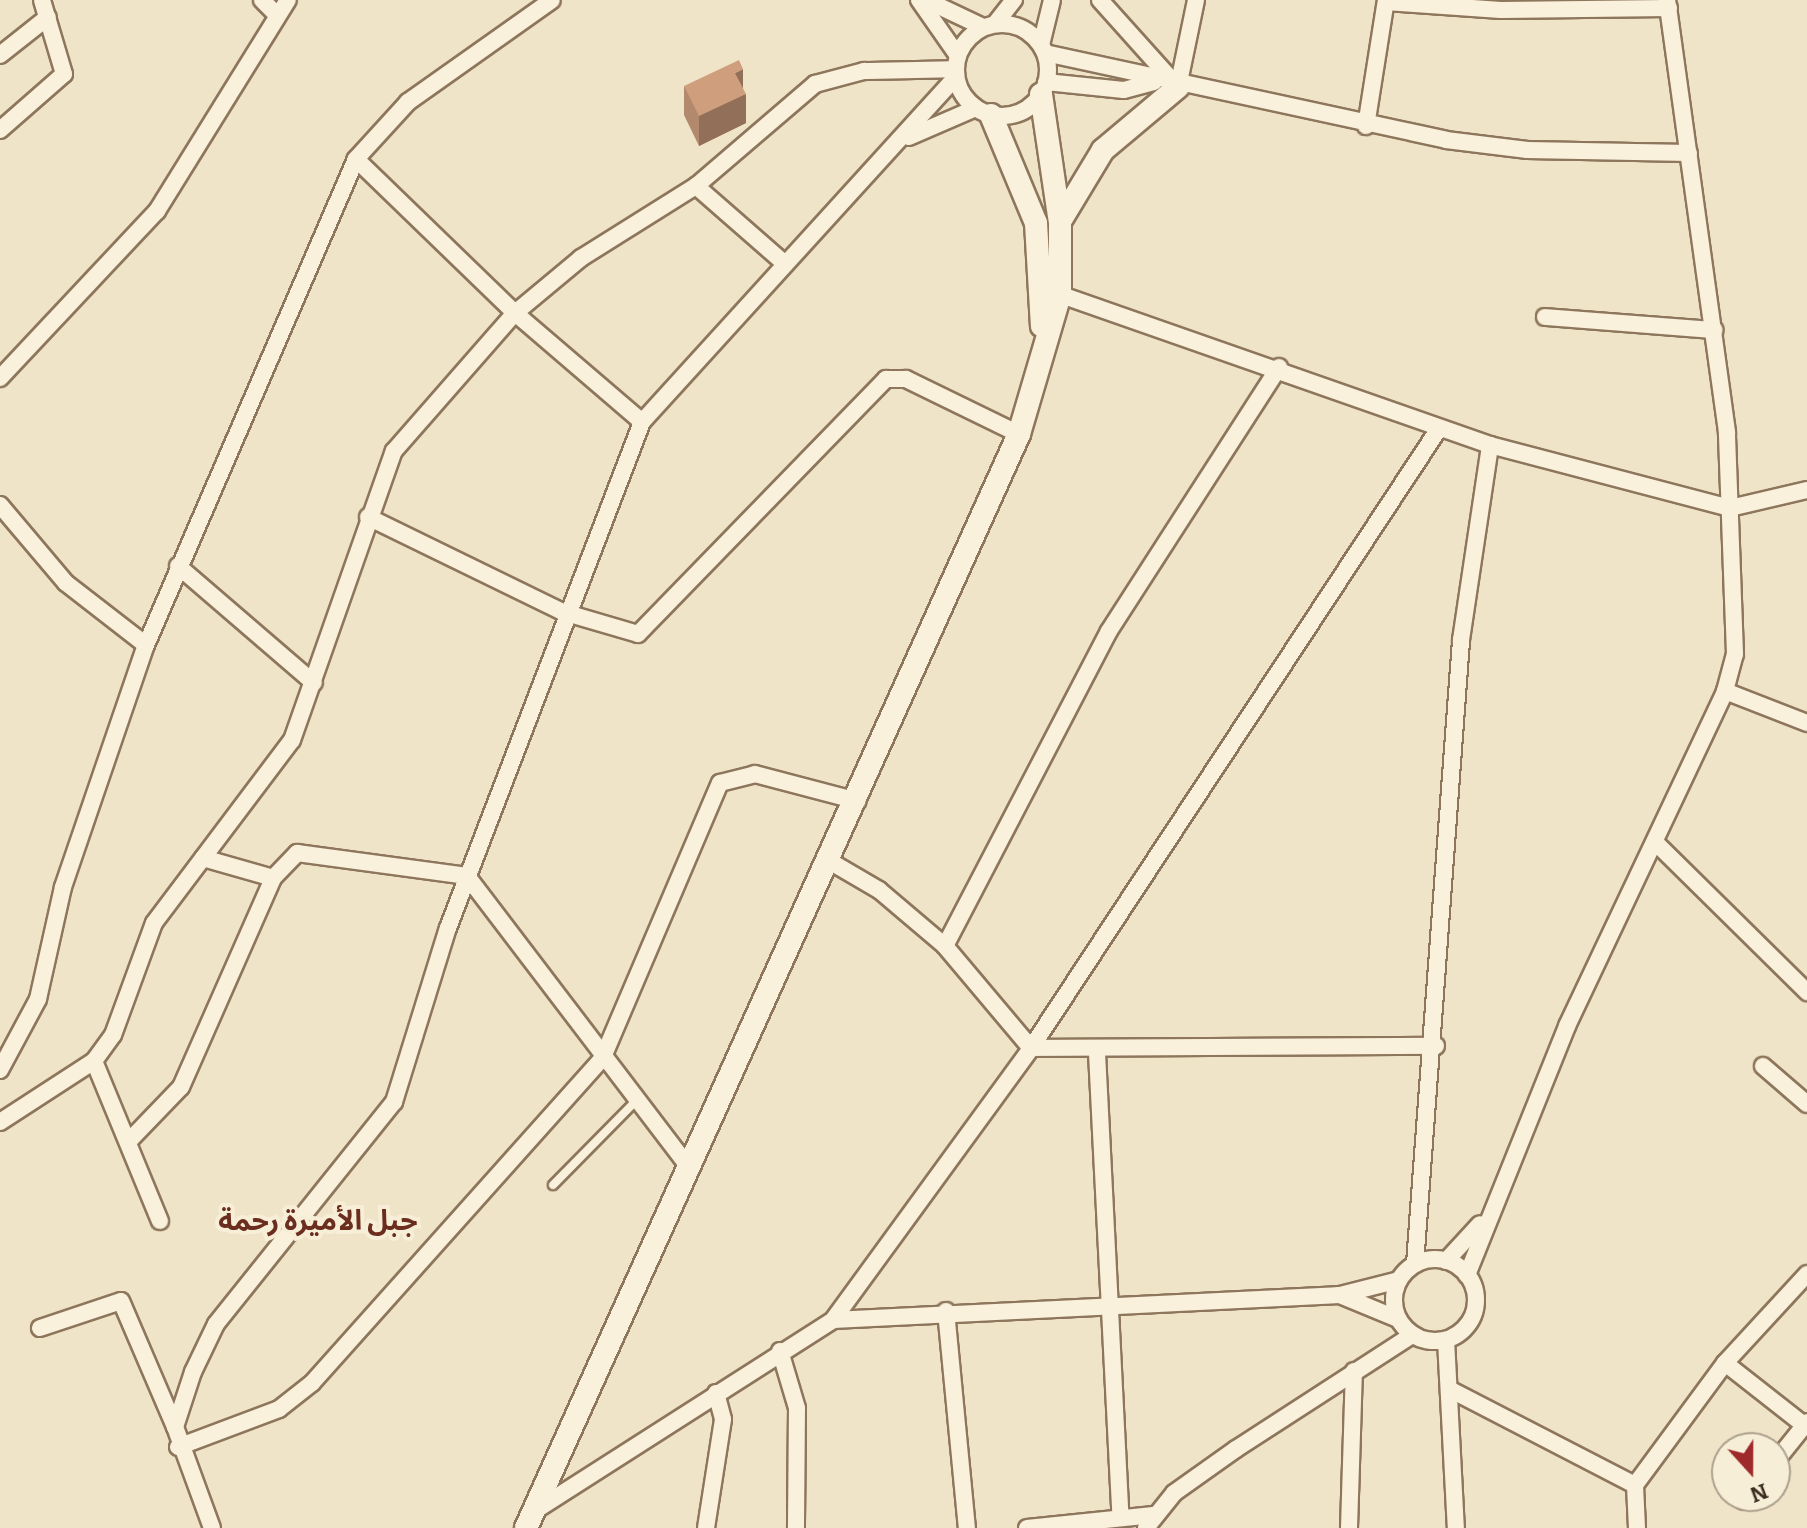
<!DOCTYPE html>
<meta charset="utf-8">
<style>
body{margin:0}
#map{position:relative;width:1807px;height:1528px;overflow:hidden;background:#f0e4c8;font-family:Bitter,"Noto Sans Arabic",serif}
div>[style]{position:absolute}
.roads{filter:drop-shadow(2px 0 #8d765c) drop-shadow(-2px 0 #8d765c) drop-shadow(0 2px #8d765c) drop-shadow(0 -2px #8d765c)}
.lane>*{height:8px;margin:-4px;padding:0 4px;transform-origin:4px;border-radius:4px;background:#faf1dc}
.street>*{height:16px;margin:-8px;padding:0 8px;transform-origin:8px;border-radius:8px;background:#faf1dc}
.street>.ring{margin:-8px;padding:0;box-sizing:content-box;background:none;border:16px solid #faf1dc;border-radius:50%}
.secondary>*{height:22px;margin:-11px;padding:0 11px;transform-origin:11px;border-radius:11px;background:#faf1dc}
.wall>*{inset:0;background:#b2896c}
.shaded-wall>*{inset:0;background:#916f58}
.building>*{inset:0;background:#cf9f7d}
span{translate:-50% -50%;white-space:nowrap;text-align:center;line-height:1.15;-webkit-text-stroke:8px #f7eed8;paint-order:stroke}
.district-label{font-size:28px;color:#6b2e1e;font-weight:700}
.north{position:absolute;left:1711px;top:1432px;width:80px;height:80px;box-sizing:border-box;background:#f7eed8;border:2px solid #ada18e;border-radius:50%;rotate:159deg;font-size:22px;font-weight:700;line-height:32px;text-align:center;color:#3d2e20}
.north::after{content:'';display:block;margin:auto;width:28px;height:36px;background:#9e2a2b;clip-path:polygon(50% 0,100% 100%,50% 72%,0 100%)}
</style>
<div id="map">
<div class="roads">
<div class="lane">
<i style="left:553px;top:1185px;width:115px;rotate:-45.4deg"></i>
</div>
<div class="street">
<i style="left:262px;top:0;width:21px;rotate:45deg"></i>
<i style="left:919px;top:0;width:68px;rotate:55.1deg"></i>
<i style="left:926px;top:0;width:63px;rotate:25.3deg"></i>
<i style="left:1100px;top:0;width:117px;rotate:48.1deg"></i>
<i style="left:1178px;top:87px;width:89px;rotate:-78.3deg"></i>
<i style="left:1386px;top:2px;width:115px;rotate:4deg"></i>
<i style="left:1501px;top:10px;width:168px;rotate:-0.7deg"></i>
<i style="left:995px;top:24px;width:31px;rotate:-52deg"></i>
<i class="ring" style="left:956px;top:24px;width:76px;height:76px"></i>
<i style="left:1041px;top:45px;width:46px;rotate:-76.3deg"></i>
<i style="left:1045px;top:53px;width:410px;rotate:12.2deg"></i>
<i style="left:1446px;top:140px;width:82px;rotate:7deg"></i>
<i style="left:1527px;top:150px;width:162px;rotate:1.1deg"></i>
<i style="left:0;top:55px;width:61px;rotate:-38.4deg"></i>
<i style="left:1046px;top:82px;width:78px;rotate:5.9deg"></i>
<i style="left:1124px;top:90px;width:31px;rotate:-15deg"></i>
<i style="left:1366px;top:126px;width:128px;rotate:-81deg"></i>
<i style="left:0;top:130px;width:85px;rotate:-41.2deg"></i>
<i style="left:64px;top:74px;width:77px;rotate:-106.6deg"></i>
<i style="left:909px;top:137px;width:73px;rotate:-23.4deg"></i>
<i style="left:356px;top:159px;width:221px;rotate:44.1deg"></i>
<i style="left:515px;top:313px;width:167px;rotate:40.6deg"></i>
<i style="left:696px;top:186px;width:117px;rotate:41.2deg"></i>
<i style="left:1050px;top:291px;width:466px;rotate:19.3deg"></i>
<i style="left:1545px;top:317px;width:170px;rotate:4.4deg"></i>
<i style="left:0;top:378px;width:229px;rotate:-46.8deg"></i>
<i style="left:157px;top:211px;width:248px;rotate:-58.2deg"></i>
<i style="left:0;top:505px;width:102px;rotate:49.8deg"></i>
<i style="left:66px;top:583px;width:101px;rotate:37.8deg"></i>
<i style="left:368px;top:517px;width:217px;rotate:26deg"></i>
<i style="left:563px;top:612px;width:78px;rotate:16.3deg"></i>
<i style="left:638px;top:634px;width:356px;rotate:-45.8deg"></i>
<i style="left:886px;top:379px;width:20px"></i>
<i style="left:906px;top:379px;width:126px;rotate:26deg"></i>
<i style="left:178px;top:566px;width:179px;rotate:40.7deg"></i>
<i style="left:1725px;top:691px;width:88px;rotate:21.3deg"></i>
<i style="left:1655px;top:842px;width:214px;rotate:44.6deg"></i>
<i style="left:203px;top:858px;width:73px;rotate:15.9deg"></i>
<i style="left:273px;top:878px;width:35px;rotate:-46deg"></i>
<i style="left:297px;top:853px;width:172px;rotate:7.7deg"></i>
<i style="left:467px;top:876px;width:366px;rotate:52.7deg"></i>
<i style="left:831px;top:862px;width:56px;rotate:30.3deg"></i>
<i style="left:879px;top:890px;width:87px;rotate:40.3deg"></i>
<i style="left:945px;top:946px;width:133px;rotate:49.9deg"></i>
<i style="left:1031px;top:1048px;width:405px;rotate:-0.3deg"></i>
<i style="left:945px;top:946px;width:355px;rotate:-62.5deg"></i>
<i style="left:1109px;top:631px;width:314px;rotate:-57.2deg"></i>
<i style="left:1097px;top:1053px;width:463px;rotate:87.1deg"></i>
<i style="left:94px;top:1061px;width:173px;rotate:67.6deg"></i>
<i style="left:1763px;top:1066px;width:58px;rotate:40.8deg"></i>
<i style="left:0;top:1070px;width:81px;rotate:-61.8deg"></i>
<i style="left:38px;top:999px;width:115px;rotate:-77.4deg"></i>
<i style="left:63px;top:887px;width:256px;rotate:-71.1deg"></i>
<i style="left:146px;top:645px;width:529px;rotate:-66.63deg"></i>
<i style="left:356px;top:159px;width:77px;rotate:-47.6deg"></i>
<i style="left:408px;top:102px;width:176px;rotate:-35.3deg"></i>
<i style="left:0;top:1122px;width:112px;rotate:-33deg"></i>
<i style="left:94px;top:1061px;width:32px;rotate:-54deg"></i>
<i style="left:113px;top:1035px;width:119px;rotate:-69.9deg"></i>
<i style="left:154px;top:923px;width:229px;rotate:-53deg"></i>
<i style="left:292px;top:740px;width:306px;rotate:-70.6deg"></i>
<i style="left:394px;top:451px;width:184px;rotate:-48.8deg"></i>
<i style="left:515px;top:313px;width:86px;rotate:-39.8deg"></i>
<i style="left:581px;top:258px;width:136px;rotate:-32.1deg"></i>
<i style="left:696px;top:186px;width:157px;rotate:-40.6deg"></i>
<i style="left:815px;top:84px;width:51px;rotate:-14.9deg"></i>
<i style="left:864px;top:71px;width:92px;rotate:-1.2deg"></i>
<i style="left:128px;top:1142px;width:76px;rotate:-46.1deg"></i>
<i style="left:181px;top:1087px;width:228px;rotate:-66.2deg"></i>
<i class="ring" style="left:1394px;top:1259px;width:66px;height:66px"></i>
<i style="left:1446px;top:1261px;width:50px;rotate:-47.4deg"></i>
<i style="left:1415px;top:1264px;width:626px;rotate:-85.78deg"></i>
<i style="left:1461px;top:640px;width:197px;rotate:-81.5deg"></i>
<i style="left:1490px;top:445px;width:248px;rotate:14.7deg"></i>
<i style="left:1730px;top:508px;width:79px;rotate:-13.2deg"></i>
<i style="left:1467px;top:1275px;width:268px;rotate:-68.1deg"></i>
<i style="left:1567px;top:1026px;width:370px;rotate:-64.7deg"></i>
<i style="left:1725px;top:691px;width:38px;rotate:-75deg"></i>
<i style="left:1735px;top:654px;width:222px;rotate:-92.1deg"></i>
<i style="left:1727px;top:432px;width:436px;rotate:-97.9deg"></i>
<i style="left:1340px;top:1295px;width:63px;rotate:22.5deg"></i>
<i style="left:946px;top:1311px;width:218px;rotate:84.5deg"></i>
<i style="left:833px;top:1320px;width:336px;rotate:-53.9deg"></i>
<i style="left:1031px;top:1048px;width:740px;rotate:-56.63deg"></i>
<i style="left:40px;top:1328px;width:85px;rotate:-18.4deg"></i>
<i style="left:121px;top:1301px;width:137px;rotate:66.8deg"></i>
<i style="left:1446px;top:1340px;width:188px;rotate:87deg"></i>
<i style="left:780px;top:1351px;width:59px;rotate:73.4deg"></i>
<i style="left:797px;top:1408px;width:120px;rotate:90.5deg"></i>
<i style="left:1725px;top:1363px;width:100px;rotate:38.1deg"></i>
<i style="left:1453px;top:1391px;width:205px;rotate:27.3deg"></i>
<i style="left:178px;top:1447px;width:108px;rotate:-20.6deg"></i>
<i style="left:279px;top:1409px;width:42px;rotate:-38.2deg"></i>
<i style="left:312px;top:1383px;width:437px;rotate:-48.2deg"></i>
<i style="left:603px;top:1057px;width:298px;rotate:-66.9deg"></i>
<i style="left:720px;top:783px;width:36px;rotate:-14deg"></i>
<i style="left:755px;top:774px;width:106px;rotate:14.7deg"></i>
<i style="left:1775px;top:1462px;width:51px;rotate:-51.3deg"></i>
<i style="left:1744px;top:1501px;width:6px;rotate:-51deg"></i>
<i style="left:533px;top:1512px;width:356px;rotate:-32.6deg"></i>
<i style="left:833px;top:1320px;width:508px;rotate:-2.82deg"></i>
<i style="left:1340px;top:1295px;width:61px;rotate:-14.3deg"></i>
<i style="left:212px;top:1528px;width:108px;rotate:-110.1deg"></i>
<i style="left:175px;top:1427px;width:58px;rotate:-71.9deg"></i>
<i style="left:193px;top:1372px;width:53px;rotate:-64.4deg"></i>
<i style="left:216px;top:1324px;width:285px;rotate:-51.3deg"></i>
<i style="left:394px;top:1102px;width:182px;rotate:-72.8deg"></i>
<i style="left:448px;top:928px;width:542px;rotate:-69.02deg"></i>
<i style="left:642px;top:422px;width:466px;rotate:-47.7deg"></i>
<i style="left:706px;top:1528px;width:110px;rotate:-81.1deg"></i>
<i style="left:723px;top:1419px;width:27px;rotate:-105deg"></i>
<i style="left:1027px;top:1528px;width:127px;rotate:-5.9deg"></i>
<i style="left:1146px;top:1528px;width:45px;rotate:-51.3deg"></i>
<i style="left:1174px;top:1493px;width:76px;rotate:-35.4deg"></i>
<i style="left:1236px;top:1449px;width:210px;rotate:-32.9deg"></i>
<i style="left:1349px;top:1528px;width:157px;rotate:-88.2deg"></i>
<i style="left:1637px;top:1528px;width:43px;rotate:-92.7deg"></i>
<i style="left:1635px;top:1485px;width:152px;rotate:-53.6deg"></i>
<i style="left:1725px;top:1363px;width:121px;rotate:-47.3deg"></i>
</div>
<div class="secondary">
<i style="left:991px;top:115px;width:117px;rotate:67.4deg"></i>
<i style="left:1036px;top:223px;width:103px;rotate:86.7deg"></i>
<i style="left:1062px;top:218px;width:79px;rotate:-58.9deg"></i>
<i style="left:1103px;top:150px;width:98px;rotate:-40deg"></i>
<i style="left:526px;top:1528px;width:1200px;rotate:-65.74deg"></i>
<i style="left:1019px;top:434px;width:145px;rotate:-73.6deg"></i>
<i style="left:1060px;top:295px;width:72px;rotate:-90deg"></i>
<i style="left:1060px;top:223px;width:130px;rotate:-98.4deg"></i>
</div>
</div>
<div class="wall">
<i style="clip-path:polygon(684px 86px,746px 123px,699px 146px,684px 115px)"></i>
</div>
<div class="shaded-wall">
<i style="clip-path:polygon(743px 69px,743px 95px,746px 94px,746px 123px,699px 146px,699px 116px,735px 73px)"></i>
</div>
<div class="building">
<i style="clip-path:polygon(739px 60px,743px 69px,735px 73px,746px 94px,699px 116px,684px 86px)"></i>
</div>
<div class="district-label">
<span style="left:318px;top:1221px">جبل الأميرة رحمة</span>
</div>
<div class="north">N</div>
</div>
